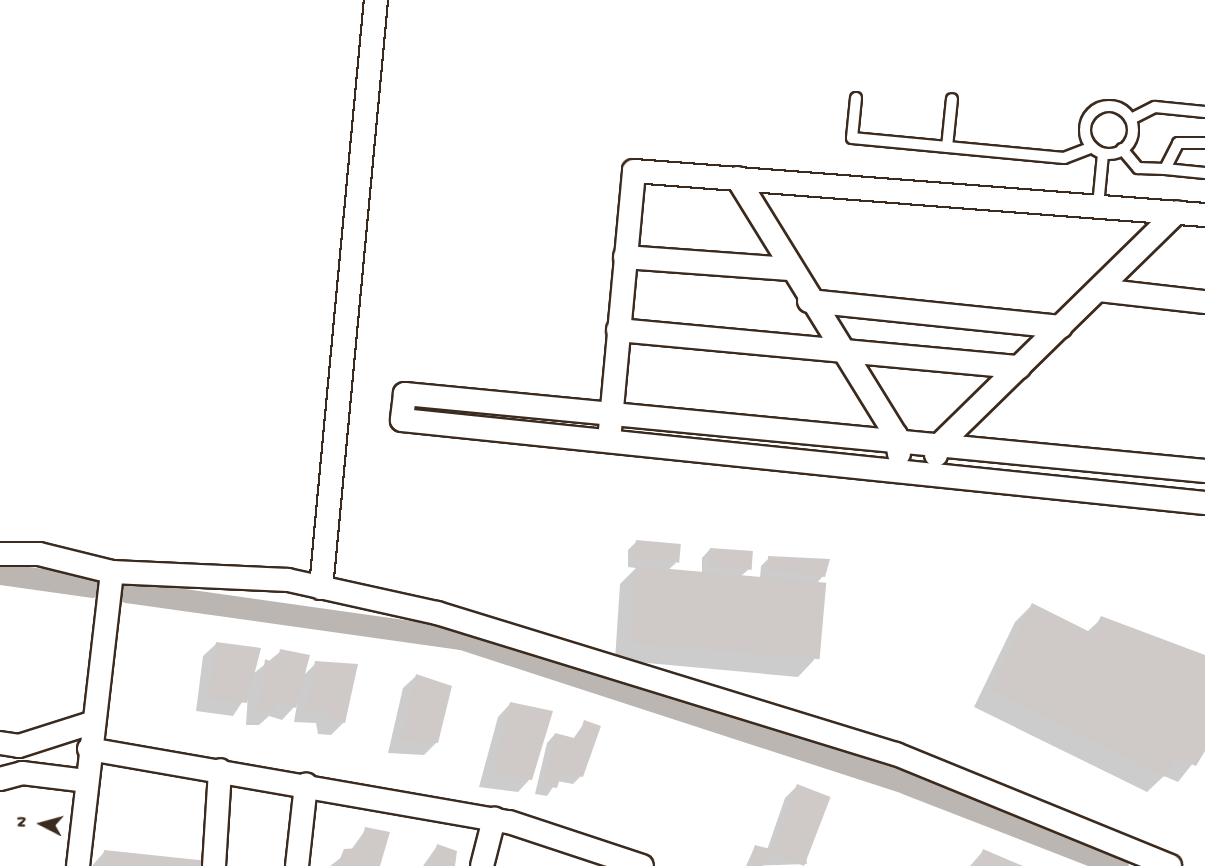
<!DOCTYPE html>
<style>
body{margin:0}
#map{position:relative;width:1205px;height:866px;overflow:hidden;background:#fff;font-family:"Gochi Hand",sans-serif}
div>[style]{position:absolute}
.shadow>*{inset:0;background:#0003}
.canal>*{height:22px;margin:-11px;padding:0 11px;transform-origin:11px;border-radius:11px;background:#bcb6b3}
.building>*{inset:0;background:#cfcac7;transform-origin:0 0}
.roads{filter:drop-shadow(2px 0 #3b2a1e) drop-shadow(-2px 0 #3b2a1e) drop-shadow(0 2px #3b2a1e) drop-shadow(0 -2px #3b2a1e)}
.lane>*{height:10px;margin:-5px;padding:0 5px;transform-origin:5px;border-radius:5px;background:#fff}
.lane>.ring{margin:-5px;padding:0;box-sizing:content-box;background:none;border:10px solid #fff;border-radius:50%}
.street>*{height:22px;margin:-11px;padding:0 11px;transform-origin:11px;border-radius:11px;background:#fff}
span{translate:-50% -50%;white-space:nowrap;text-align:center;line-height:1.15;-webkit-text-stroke:5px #fff;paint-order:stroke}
.north{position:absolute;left:12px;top:794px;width:60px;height:60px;-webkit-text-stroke:4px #fff;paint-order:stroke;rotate:276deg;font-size:16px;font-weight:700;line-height:24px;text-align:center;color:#3b2a1e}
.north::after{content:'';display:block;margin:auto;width:21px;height:27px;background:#3b2a1e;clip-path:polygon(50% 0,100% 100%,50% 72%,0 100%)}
</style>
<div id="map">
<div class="shadow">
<i style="clip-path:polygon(636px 542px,676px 563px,668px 570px,702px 573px,702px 558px,710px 549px,748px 570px,741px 576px,760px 578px,761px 566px,769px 558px,823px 576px,817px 583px,814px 660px,798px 677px,615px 660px,620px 584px,636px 568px,628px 567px,628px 550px)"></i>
<i style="clip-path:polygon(1032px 605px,1087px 632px,1102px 618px,1205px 657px,1205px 748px,1178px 782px,1164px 776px,1147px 792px,974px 707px,1015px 622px)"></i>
<i style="clip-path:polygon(216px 644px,253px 674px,281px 651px,303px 676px,316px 663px,344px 722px,331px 735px,318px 734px,316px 723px,294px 722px,297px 704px,282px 720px,269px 716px,259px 725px,246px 725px,248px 693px,233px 716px,196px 711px,203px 656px)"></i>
<i style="clip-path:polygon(416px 676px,437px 742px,424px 755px,388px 753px,403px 688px)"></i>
<i style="clip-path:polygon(510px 704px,530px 779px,518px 792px,479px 787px,498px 717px)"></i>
<i style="clip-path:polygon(585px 722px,581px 776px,573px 784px,557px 781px,547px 796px,535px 794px,547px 743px,555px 734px,573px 739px)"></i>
<i style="clip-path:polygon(798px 785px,807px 864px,746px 866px,755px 846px,767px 850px,785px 798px)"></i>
<i style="clip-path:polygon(366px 829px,379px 866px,330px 866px,351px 850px)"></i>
<i style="clip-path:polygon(437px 846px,454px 866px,423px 866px)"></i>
<i style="clip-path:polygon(105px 851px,206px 866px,92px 866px)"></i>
<i style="clip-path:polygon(983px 851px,1019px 866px,970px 866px)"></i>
</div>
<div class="canal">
<i style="left:0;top:574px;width:93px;rotate:8deg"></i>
<i style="left:127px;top:592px;width:338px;rotate:8deg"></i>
<i style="left:462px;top:639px;width:468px;rotate:18deg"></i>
<i style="left:907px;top:784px;width:226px;rotate:21.2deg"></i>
</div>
<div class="building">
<i style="left:636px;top:540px;width:45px;height:19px;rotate:5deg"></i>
<i style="left:710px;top:548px;width:43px;height:19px;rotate:4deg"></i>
<i style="clip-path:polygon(768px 556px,830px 559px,825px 577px,768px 570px)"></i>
<i style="left:636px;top:566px;width:191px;height:77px;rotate:5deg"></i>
<i style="clip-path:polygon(1032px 603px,1092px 633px,1101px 616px,1205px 655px,1205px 751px,1196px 766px,1176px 758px,1165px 777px,990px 690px)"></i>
<i style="clip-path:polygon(216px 642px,261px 648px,247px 703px,208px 699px)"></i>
<i style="clip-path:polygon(280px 649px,310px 655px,296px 708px,277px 702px,273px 713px,258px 713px,265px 659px,277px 664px)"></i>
<i style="clip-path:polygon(315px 661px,358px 664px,345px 723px,330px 722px,329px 711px,306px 710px)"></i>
<i style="clip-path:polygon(416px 674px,452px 686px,438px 743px,400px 740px)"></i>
<i style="clip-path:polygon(510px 702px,553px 711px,532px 780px,491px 774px)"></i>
<i style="clip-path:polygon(584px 720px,601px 726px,583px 777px,562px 772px,557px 788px,543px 786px,555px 733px,578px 739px)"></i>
<i style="left:797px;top:784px;width:36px;height:74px;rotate:21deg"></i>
<i style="clip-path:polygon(365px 827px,390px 832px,380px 866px,337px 866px,344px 849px,360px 848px)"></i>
<i style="clip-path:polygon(437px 844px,457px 851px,455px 866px,431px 866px)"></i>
<i style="clip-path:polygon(755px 845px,770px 849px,763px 866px,748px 866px)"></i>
<i style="clip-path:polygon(983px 849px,1023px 866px,977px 866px)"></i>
<i style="clip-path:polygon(104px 850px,208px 861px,208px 866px,103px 866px)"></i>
</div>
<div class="roads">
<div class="lane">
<i style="left:856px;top:98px;width:40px;rotate:95.7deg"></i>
<i style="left:852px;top:138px;width:213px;rotate:5.4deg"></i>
<i style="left:1064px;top:158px;width:30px;rotate:-21deg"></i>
<i class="ring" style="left:1085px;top:106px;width:38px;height:38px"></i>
<i style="left:1131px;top:119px;width:27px;rotate:-27deg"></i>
<i style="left:1155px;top:107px;width:50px;rotate:5.7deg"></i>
<i style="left:947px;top:147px;width:48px;rotate:-84.1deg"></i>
<i style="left:1122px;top:149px;width:25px;rotate:50deg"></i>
<i style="left:1138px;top:168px;width:27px;rotate:2deg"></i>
<i style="left:1165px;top:169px;width:29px;rotate:-63deg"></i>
<i style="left:1178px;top:143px;width:27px"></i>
<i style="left:1165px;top:169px;width:40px;rotate:5.7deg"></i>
<i style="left:1098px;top:206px;width:52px;rotate:-84.5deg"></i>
</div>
<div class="street">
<i style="left:737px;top:178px;width:302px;rotate:58.3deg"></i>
<i style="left:896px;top:435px;width:19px;rotate:81deg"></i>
<i style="left:625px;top:257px;width:164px;rotate:4.2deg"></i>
<i style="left:1099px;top:290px;width:107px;rotate:6.5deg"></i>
<i style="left:809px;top:301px;width:253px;rotate:5.9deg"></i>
<i style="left:618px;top:330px;width:403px;rotate:5.3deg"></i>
<i style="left:610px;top:430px;width:260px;rotate:-84.7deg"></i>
<i style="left:634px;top:171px;width:573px;rotate:4.41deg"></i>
<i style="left:936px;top:455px;width:9px;rotate:-77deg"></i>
<i style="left:938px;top:446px;width:334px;rotate:-44.4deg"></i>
<i style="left:1205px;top:471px;width:804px;rotate:-174.5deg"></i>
<i style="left:405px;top:394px;width:26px;rotate:97deg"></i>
<i style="left:402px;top:420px;width:807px;rotate:5.9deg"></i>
<i style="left:0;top:554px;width:39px"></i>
<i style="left:39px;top:554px;width:75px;rotate:13.9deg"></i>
<i style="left:112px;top:572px;width:176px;rotate:2.6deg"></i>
<i style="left:288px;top:580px;width:153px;rotate:12.5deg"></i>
<i style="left:437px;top:613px;width:480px;rotate:17.1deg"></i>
<i style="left:896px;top:754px;width:296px;rotate:22.2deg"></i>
<i style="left:321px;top:588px;width:591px;rotate:-84.66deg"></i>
<i style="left:0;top:743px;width:19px;rotate:9deg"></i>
<i style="left:19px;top:746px;width:76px;rotate:-17.7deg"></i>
<i style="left:89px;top:749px;width:426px;rotate:9.9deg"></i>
<i style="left:509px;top:822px;width:140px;rotate:18.3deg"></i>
<i style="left:0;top:779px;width:23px;rotate:-15deg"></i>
<i style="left:22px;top:773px;width:64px;rotate:7.1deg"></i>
<i style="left:78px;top:866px;width:296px;rotate:-83.4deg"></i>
<i style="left:214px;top:866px;width:96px;rotate:-86.4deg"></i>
<i style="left:297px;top:866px;width:82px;rotate:-83.7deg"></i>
<i style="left:482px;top:866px;width:49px;rotate:-75.7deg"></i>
</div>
</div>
<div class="north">N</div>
</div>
